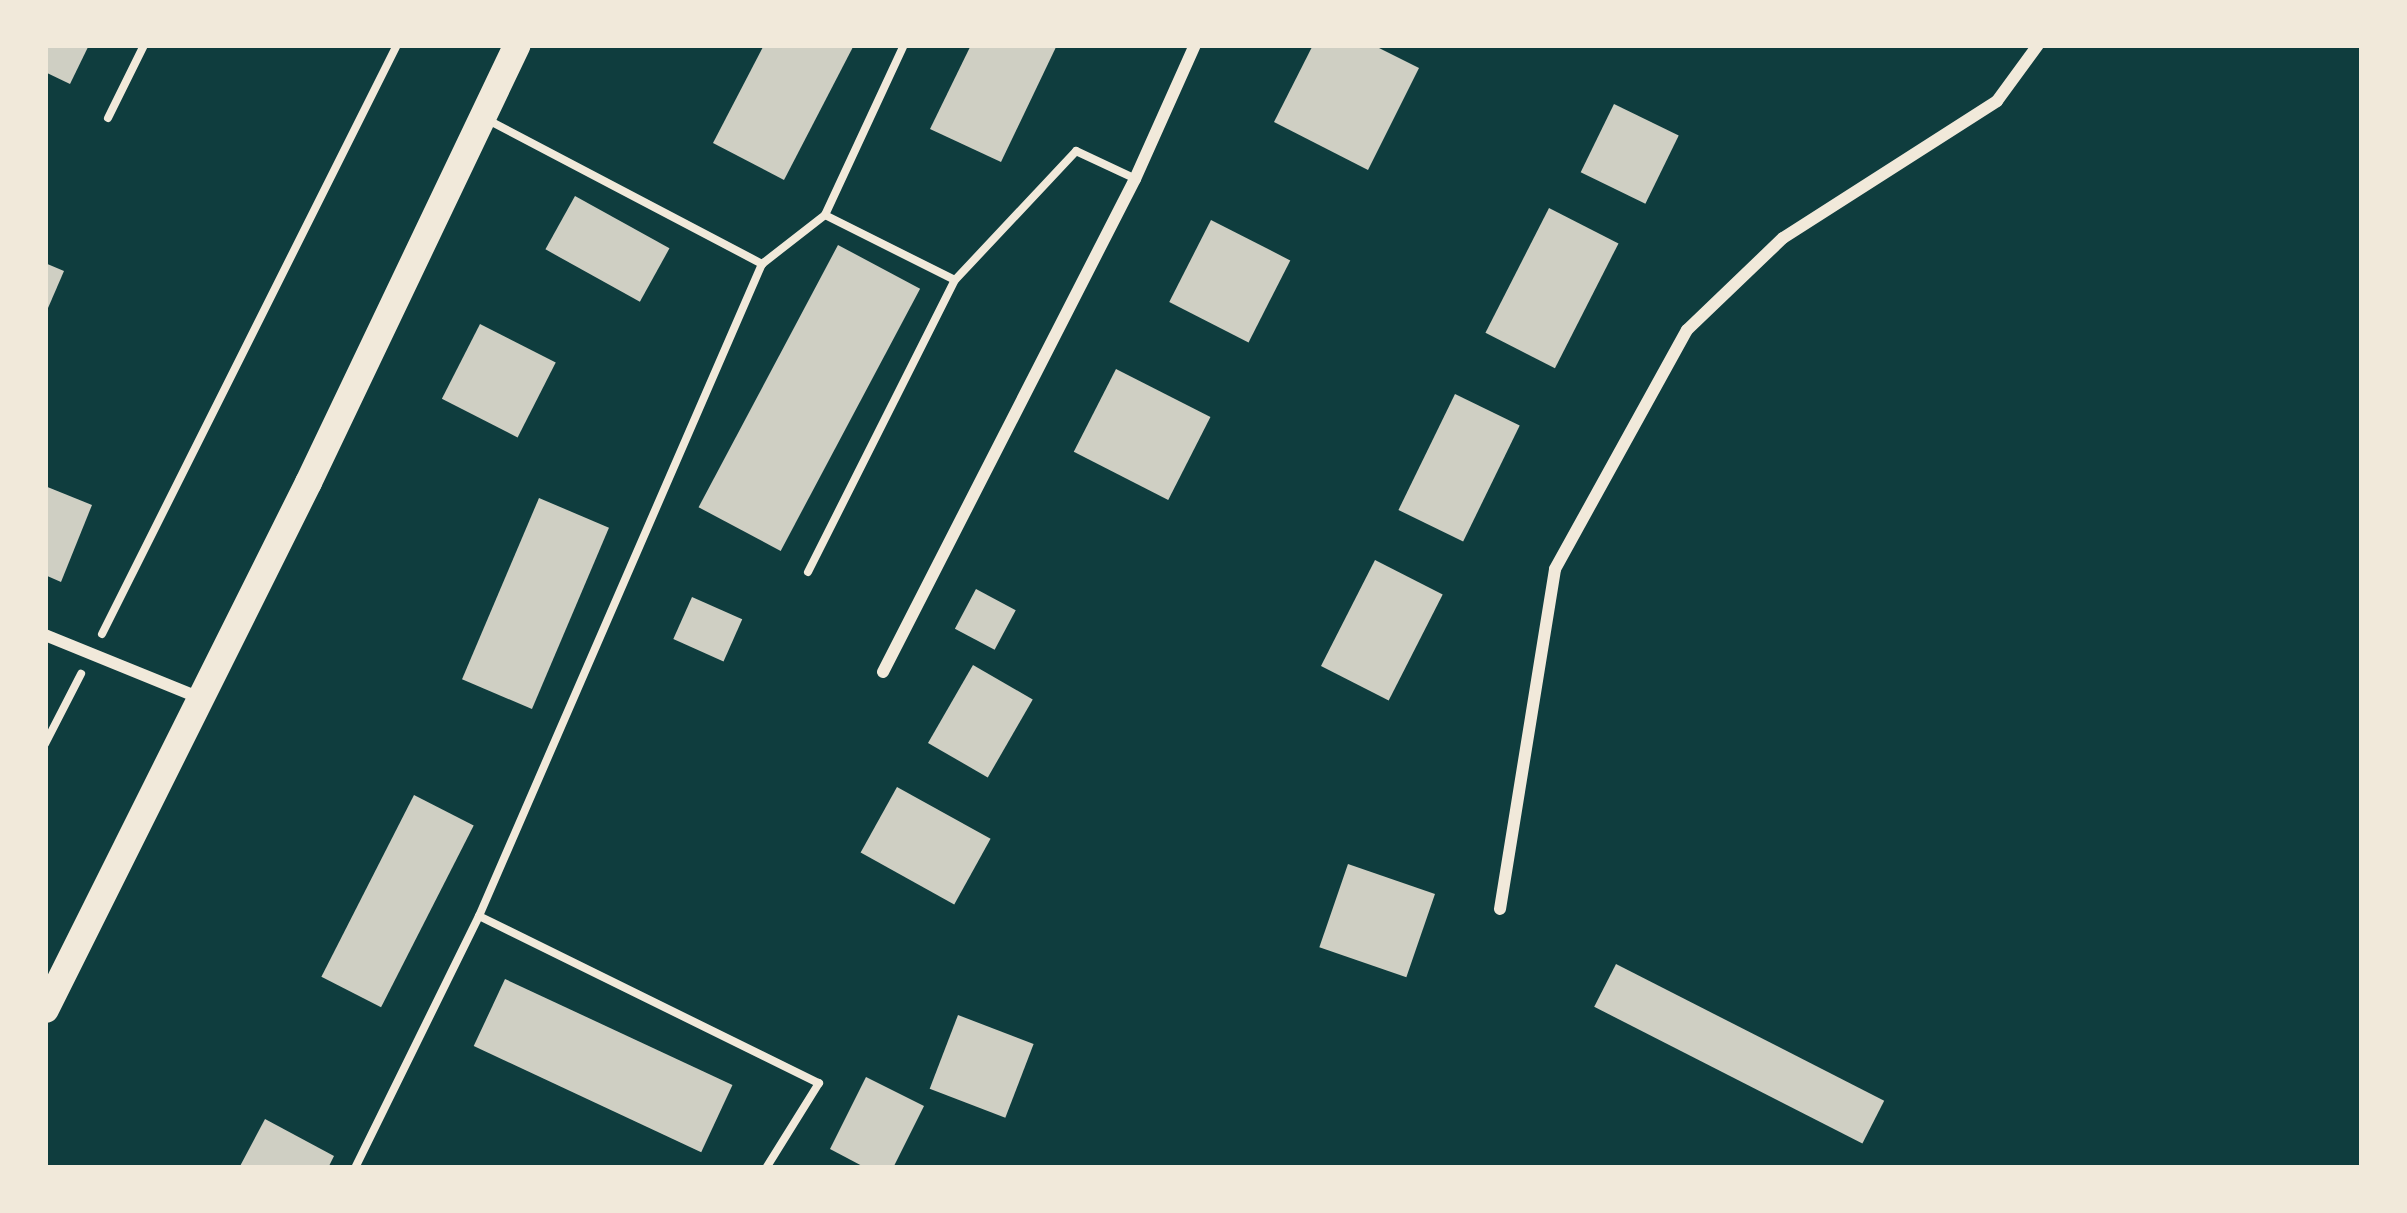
<!DOCTYPE html>
<style>
body{margin:0}
#map{position:relative;width:2407px;height:1213px;overflow:hidden;background:#0f3d3e;font-family:"Fira Sans",sans-serif}
div>[style]{position:absolute}
.building>*{inset:0;background:#cfcfc3;transform-origin:0 0}
.path>*{height:8px;margin:-4px;padding:0 4px;transform-origin:4px;border-radius:4px;background:#f1e9da}
.service>*{height:8px;margin:-4px;padding:0 4px;transform-origin:4px;border-radius:4px;background:#f1e9da}
.minor>*{height:12px;margin:-6px;padding:0 6px;transform-origin:6px;border-radius:6px;background:#f1e9da}
.primary>*{height:27px;margin:-13.5px;padding:0 13.5px;transform-origin:13.5px;border-radius:13.5px;background:#f1e9da}
span{translate:-50% -50%;white-space:nowrap;text-align:center;line-height:1.15;-webkit-text-stroke:12px #f1e9da;paint-order:stroke}
.frame{position:absolute;inset:0;border:48px solid #f1e9da;pointer-events:none}
</style>
<div id="map">
<div class="building">
<i style="clip-path:polygon(45px 45px,89px 45px,70px 84px,45px 72px)"></i>
<i style="clip-path:polygon(764px 45px,854px 45px,784px 180px,713px 143px)"></i>
<i style="clip-path:polygon(971px 45px,1057px 45px,1001px 162px,930px 129px)"></i>
<i style="clip-path:polygon(1313px 45px,1373px 45px,1419px 68px,1368px 170px,1274px 122px)"></i>
<i style="left:1614px;top:104px;width:72px;height:76px;rotate:26deg"></i>
<i style="left:575px;top:196px;width:108px;height:61px;rotate:29deg"></i>
<i style="left:1549px;top:208px;width:78px;height:140px;rotate:27deg"></i>
<i style="left:1211px;top:220px;width:89px;height:92px;rotate:27deg"></i>
<i style="left:838px;top:245px;width:93px;height:297px;rotate:28deg"></i>
<i style="clip-path:polygon(45px 263px,64px 271px,45px 315px)"></i>
<i style="left:480px;top:324px;width:85px;height:84px;rotate:27deg"></i>
<i style="left:1116px;top:369px;width:106px;height:93px;rotate:27deg"></i>
<i style="left:1455px;top:394px;width:72px;height:129px;rotate:26deg"></i>
<i style="clip-path:polygon(45px 486px,92px 505px,61px 582px,45px 575px)"></i>
<i style="left:539px;top:498px;width:76px;height:197px;rotate:23deg"></i>
<i style="left:1375px;top:560px;width:76px;height:119px;rotate:27deg"></i>
<i style="left:976px;top:589px;width:45px;height:45px;rotate:28deg"></i>
<i style="left:692px;top:597px;width:55px;height:46px;rotate:24deg"></i>
<i style="left:973px;top:665px;width:69px;height:90px;rotate:30deg"></i>
<i style="left:897px;top:787px;width:107px;height:75px;rotate:29deg"></i>
<i style="left:414px;top:795px;width:67px;height:204px;rotate:27deg"></i>
<i style="left:1348px;top:864px;width:92px;height:88px;rotate:19deg"></i>
<i style="left:1616px;top:964px;width:301px;height:48px;rotate:27deg"></i>
<i style="left:505px;top:979px;width:251px;height:74px;rotate:25deg"></i>
<i style="left:958px;top:1015px;width:81px;height:79px;rotate:21deg"></i>
<i style="clip-path:polygon(866px 1077px,924px 1106px,893px 1168px,866px 1168px,830px 1149px)"></i>
<i style="clip-path:polygon(265px 1119px,334px 1156px,328px 1168px,239px 1168px)"></i>
</div>
<div class="path">
<i style="left:102px;top:634px;width:659px;rotate:-63.4deg"></i>
<i style="left:45px;top:744px;width:79px;rotate:-62.8deg"></i>
</div>
<div class="service">
<i style="left:108px;top:118px;width:81px;rotate:-63.7deg"></i>
<i style="left:488px;top:120px;width:310px;rotate:27.7deg"></i>
<i style="left:825px;top:215px;width:145px;rotate:26.6deg"></i>
<i style="left:808px;top:572px;width:327px;rotate:-63.3deg"></i>
<i style="left:955px;top:280px;width:177px;rotate:-46.8deg"></i>
<i style="left:1076px;top:151px;width:64px;rotate:25deg"></i>
<i style="left:479px;top:916px;width:379px;rotate:26.2deg"></i>
<i style="left:819px;top:1083px;width:100px;rotate:121.9deg"></i>
<i style="left:355px;top:1168px;width:281px;rotate:-63.8deg"></i>
<i style="left:479px;top:916px;width:711px;rotate:-66.54deg"></i>
<i style="left:762px;top:264px;width:80px;rotate:-37.9deg"></i>
<i style="left:825px;top:215px;width:187px;rotate:-65.1deg"></i>
</div>
<div class="minor">
<i style="left:45px;top:635px;width:165px;rotate:22.1deg"></i>
<i style="left:883px;top:672px;width:554px;rotate:-62.93deg"></i>
<i style="left:1135px;top:179px;width:147px;rotate:-65.9deg"></i>
<i style="left:1500px;top:909px;width:344px;rotate:-80.8deg"></i>
<i style="left:1555px;top:569px;width:273px;rotate:-61.1deg"></i>
<i style="left:1687px;top:330px;width:133px;rotate:-43.8deg"></i>
<i style="left:1783px;top:238px;width:254px;rotate:-32.6deg"></i>
<i style="left:1997px;top:101px;width:69px;rotate:-53.8deg"></i>
</div>
<div class="primary">
<i style="left:45px;top:1009px;width:589px;rotate:-63.48deg"></i>
<i style="left:308px;top:482px;width:484px;rotate:-64.5deg"></i>
</div>
<div class="frame"></div>
</div>
